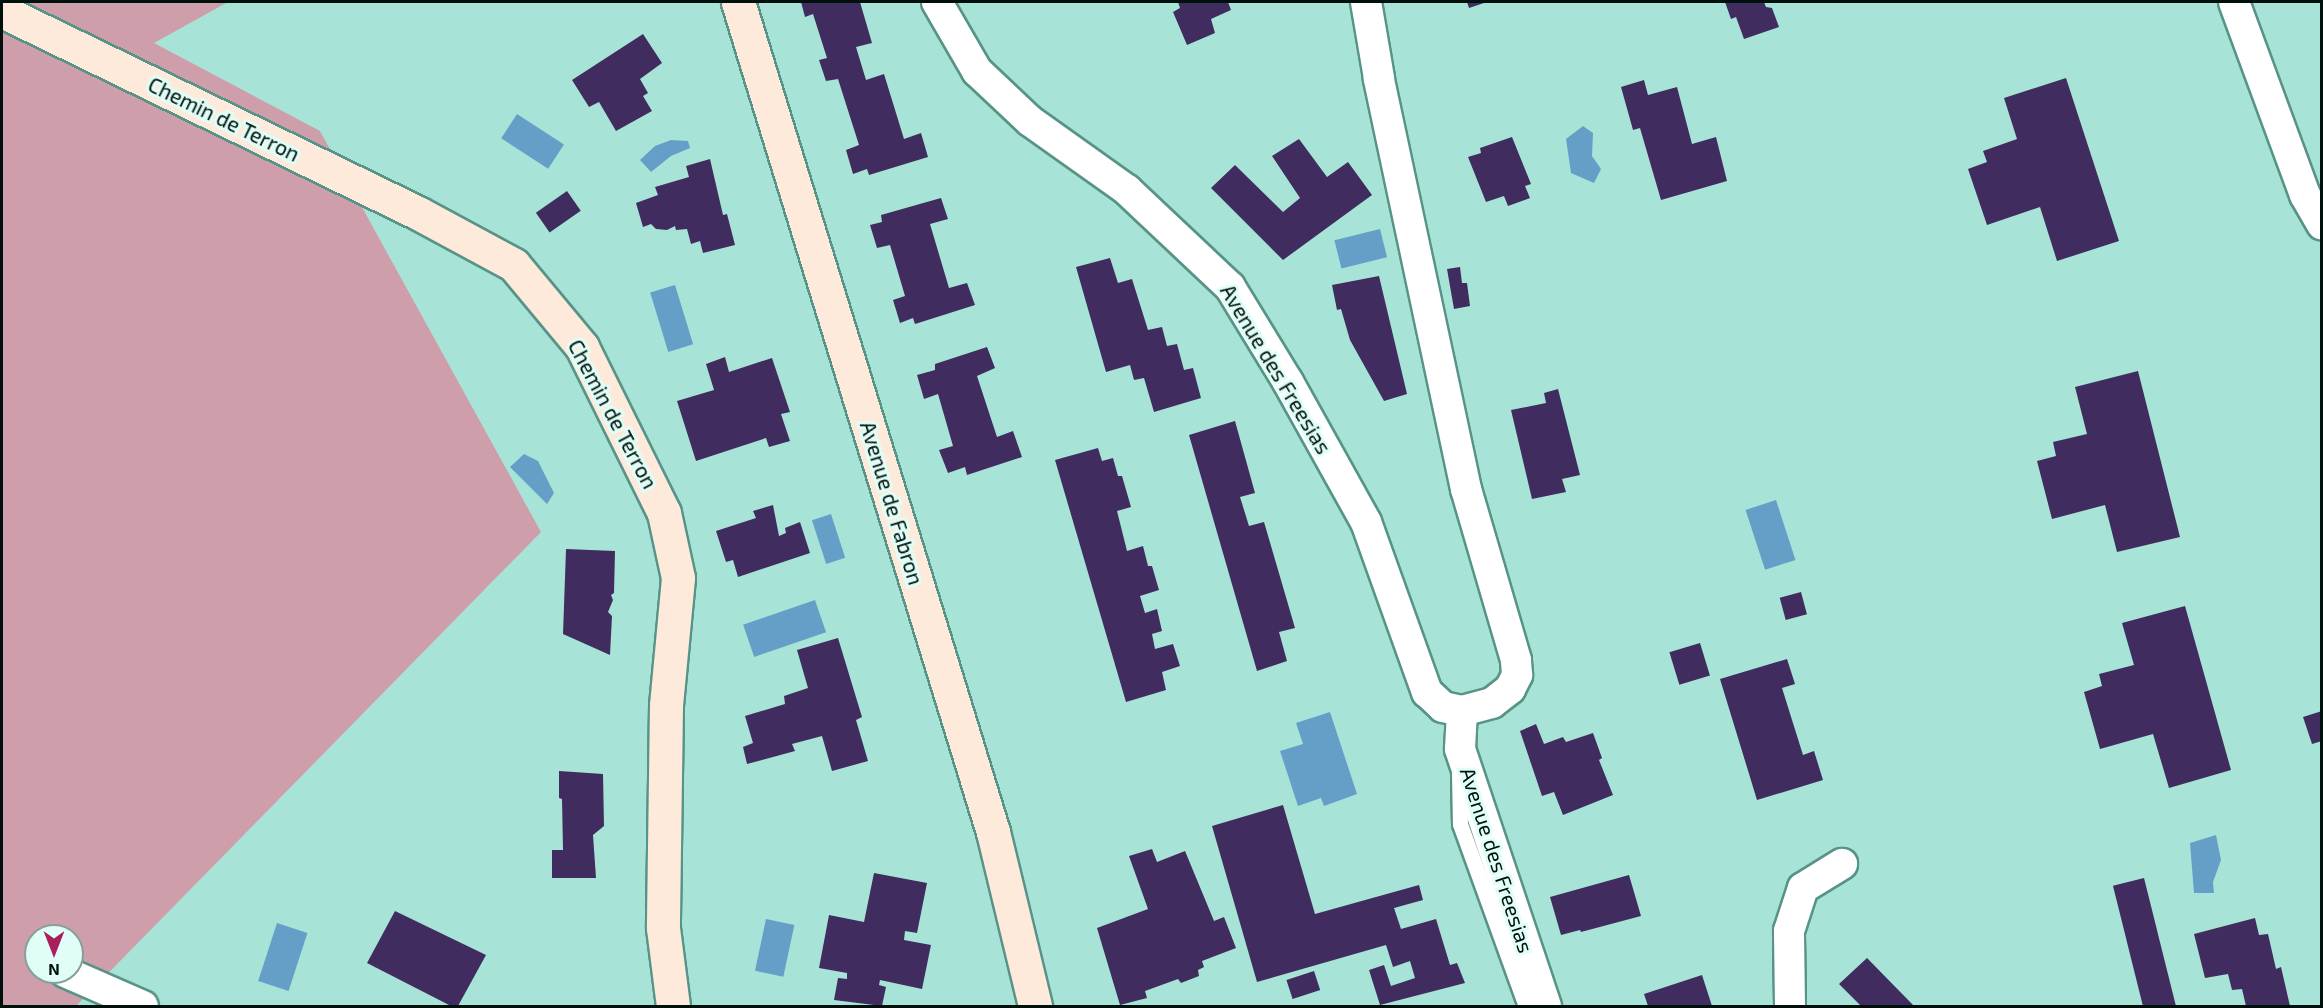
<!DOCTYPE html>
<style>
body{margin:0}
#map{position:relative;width:2323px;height:1008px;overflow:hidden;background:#a7e4d7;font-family:"Exo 2",sans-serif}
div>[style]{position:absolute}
.green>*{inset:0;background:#cf9eab}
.water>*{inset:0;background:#659fc8;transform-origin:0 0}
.building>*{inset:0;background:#402c5e;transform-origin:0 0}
.roads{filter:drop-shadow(2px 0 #589388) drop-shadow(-2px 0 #589388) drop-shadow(0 2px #589388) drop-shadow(0 -2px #589388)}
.lane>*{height:15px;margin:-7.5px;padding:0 7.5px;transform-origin:7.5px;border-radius:7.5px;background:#fff}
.street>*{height:30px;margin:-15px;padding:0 15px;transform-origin:15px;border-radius:15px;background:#fff}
.secondary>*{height:33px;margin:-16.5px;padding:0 16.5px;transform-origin:16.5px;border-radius:16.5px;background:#fdeadb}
span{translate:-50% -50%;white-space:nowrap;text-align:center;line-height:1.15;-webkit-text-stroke:6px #e0fef7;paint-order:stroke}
.street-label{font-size:21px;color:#00100d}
.frame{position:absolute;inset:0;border:3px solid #00100d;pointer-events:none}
.north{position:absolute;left:24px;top:924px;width:60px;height:60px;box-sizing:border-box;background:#e0fef7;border:2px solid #869f99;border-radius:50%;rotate:180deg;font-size:16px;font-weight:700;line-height:24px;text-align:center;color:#00100d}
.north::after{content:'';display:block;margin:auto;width:21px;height:27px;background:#ab1e5c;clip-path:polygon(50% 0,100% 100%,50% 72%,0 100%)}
</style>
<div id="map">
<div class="green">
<i style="clip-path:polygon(evenodd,2px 2px,228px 2px,154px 43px,320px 131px,541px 532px,76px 1006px,2px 1006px,2px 2px,36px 936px,72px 936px,72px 972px,36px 972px,36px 936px)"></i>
</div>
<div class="water">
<i style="left:517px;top:114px;width:56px;height:29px;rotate:33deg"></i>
<i style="clip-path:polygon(1583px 126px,1593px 133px,1592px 156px,1601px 169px,1594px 183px,1571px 173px,1566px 139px)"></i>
<i style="clip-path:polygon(671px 140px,688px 141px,690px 148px,671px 156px,651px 172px,640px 160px,655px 146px)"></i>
<i style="left:1380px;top:229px;width:29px;height:47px;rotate:76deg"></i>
<i style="left:675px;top:285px;width:62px;height:26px;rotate:73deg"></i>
<i style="clip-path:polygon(524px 454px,538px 461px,554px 493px,547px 504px,510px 467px)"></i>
<i style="left:1776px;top:500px;width:63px;height:32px;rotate:72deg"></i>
<i style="left:831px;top:514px;width:46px;height:20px;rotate:72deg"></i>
<i style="left:815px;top:600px;width:34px;height:76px;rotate:71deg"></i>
<i style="clip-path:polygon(1330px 712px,1357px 794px,1324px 806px,1321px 798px,1298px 806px,1280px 751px,1303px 744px,1296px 723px)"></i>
<i style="clip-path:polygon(2216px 835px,2221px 860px,2213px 882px,2214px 893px,2194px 893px,2190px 843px)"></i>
<i style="left:766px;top:919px;width:29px;height:53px;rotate:12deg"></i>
<i style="left:277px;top:923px;width:32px;height:61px;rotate:18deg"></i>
</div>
<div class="building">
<i style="clip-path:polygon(801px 2px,860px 2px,872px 43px,856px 47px,866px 80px,884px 74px,904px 139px,921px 133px,928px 157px,869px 175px,867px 169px,853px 174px,846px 150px,859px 145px,838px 79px,826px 81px,819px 60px,827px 58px,813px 14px,805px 17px)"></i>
<i style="clip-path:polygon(1178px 2px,1228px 2px,1231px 10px,1211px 19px,1215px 33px,1187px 45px,1173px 12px,1180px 8px)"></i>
<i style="clip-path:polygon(1467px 2px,1487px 2px,1469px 8px)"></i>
<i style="clip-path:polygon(1725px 2px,1764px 2px,1766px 7px,1772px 8px,1779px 27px,1744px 39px,1736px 17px,1731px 19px)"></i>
<i style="clip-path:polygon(643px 34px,662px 63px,640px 79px,648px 93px,643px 96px,652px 111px,616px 131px,599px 102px,589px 107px,572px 80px)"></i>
<i style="clip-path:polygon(2066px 78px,2119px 241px,2057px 261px,2040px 207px,1987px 225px,1968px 169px,1987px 162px,1983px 151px,2017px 139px,2004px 98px)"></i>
<i style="clip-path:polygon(1644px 80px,1648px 95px,1677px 87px,1692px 144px,1716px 137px,1727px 181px,1661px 200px,1640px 128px,1633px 130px,1621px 87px)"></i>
<i style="clip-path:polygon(1512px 137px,1531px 184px,1525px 186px,1530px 198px,1508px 206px,1504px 196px,1486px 202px,1468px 157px,1481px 153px,1480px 148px)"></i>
<i style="clip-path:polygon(1299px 139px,1327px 177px,1348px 162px,1372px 195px,1283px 260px,1211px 188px,1235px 165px,1283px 212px,1300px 198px,1272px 156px)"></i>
<i style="clip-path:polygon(710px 159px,723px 215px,727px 214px,735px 245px,703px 253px,700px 241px,691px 244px,687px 229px,676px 230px,675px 226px,667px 230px,656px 229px,651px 224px,643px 227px,636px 203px,658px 195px,655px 187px,689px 177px,686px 166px)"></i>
<i style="left:567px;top:191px;width:24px;height:38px;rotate:55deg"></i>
<i style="clip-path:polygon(941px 198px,948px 219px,930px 224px,949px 288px,967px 283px,975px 305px,915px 324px,913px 318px,900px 323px,893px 300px,905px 296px,890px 245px,877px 248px,870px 225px,882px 222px,881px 215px)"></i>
<i style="clip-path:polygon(1110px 258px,1118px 283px,1132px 279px,1148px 330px,1162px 327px,1167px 346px,1177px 344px,1184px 370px,1193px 368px,1201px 398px,1154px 412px,1144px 378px,1134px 380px,1130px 365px,1106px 372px,1076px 267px)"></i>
<i style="clip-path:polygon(1460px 267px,1462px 283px,1467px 283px,1470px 306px,1454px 309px,1447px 269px)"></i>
<i style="clip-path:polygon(1379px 276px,1407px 394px,1384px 401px,1350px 340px,1341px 309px,1337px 310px,1332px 285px)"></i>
<i style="clip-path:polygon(987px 347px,995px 368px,977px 376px,997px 437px,1013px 431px,1022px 457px,967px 475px,965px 467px,948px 473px,939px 450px,953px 446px,938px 394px,924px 399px,917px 375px,935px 370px,935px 364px)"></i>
<i style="clip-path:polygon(725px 357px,729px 372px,772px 358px,790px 412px,781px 414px,790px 441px,769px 447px,766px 438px,696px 461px,677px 401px,714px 390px,706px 364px)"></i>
<i style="clip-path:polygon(2138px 371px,2180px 537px,2117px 552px,2105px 505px,2052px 519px,2037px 461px,2056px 456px,2053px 442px,2087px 434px,2075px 387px)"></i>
<i style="clip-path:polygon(1558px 389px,1580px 475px,1562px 479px,1566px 492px,1532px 499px,1511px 410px,1546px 403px,1544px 393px)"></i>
<i style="clip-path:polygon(1235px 421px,1255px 493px,1240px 497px,1249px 526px,1264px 522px,1295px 628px,1279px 632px,1287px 661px,1257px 671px,1189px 435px)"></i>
<i style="clip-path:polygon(1098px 448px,1102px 461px,1113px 458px,1118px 476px,1122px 476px,1131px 507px,1117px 511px,1127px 551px,1143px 546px,1148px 566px,1152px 566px,1159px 590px,1140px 596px,1145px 613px,1157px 609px,1162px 631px,1152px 634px,1155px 649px,1173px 644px,1180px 666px,1162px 672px,1166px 690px,1126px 702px,1055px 460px)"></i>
<i style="clip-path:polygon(773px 505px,779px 536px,786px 533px,785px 528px,800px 522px,810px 553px,738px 577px,733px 560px,726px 562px,716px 531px,756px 518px,753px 511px)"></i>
<i style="clip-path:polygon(566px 549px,615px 551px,614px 593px,611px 595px,613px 600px,608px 612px,612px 616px,610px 655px,563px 634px)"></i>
<i style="left:1801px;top:592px;width:23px;height:22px;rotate:75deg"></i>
<i style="clip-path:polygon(2185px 606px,2231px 770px,2169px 788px,2153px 734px,2100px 749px,2084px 692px,2102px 686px,2099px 674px,2134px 665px,2122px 623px)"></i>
<i style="clip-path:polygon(838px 638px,862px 717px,856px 720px,868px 761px,832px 771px,822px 736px,792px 744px,795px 751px,747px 764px,743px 747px,753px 743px,745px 716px,785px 704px,784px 696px,808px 688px,797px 650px)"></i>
<i style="left:1700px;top:643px;width:34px;height:32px;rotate:73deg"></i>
<i style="clip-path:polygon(1787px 659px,1795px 684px,1782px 688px,1803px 755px,1814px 751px,1823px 780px,1757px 800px,1720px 679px)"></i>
<i style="clip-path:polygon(2322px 711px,2322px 741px,2312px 744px,2303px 717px)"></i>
<i style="clip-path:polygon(1536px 724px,1544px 744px,1563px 737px,1566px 742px,1593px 733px,1602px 758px,1599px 760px,1613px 795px,1563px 815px,1554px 792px,1542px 796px,1520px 731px)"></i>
<i style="clip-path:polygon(559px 771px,603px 774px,604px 826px,593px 835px,596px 878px,552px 878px,552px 850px,563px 850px,562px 799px,559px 798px)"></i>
<i style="clip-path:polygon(1283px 805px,1315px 914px,1419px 885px,1423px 900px,1394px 908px,1401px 929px,1436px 919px,1450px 965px,1457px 963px,1465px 983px,1380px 1005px,1369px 970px,1384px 965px,1391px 986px,1415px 978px,1410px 961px,1393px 967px,1386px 945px,1257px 982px,1212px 826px)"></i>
<i style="clip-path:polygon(1152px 849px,1157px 862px,1185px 851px,1214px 921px,1224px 917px,1236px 948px,1202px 961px,1204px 967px,1198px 970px,1199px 976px,1181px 983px,1178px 979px,1145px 991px,1147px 998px,1120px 1005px,1097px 928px,1148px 909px,1129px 856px)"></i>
<i style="clip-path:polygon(874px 873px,927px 883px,917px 933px,905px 931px,904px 940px,931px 945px,922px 989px,880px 980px,879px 985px,886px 987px,882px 1006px,834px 1000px,838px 978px,847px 979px,847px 973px,819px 968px,829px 915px,864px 922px)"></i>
<i style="clip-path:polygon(1629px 875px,1641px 916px,1581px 932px,1580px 930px,1561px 935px,1550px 897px)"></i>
<i style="left:2144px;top:878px;width:132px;height:32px;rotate:76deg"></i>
<i style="clip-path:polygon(395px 911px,486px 955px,458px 1006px,451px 1006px,367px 963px)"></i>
<i style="clip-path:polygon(2255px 918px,2259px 935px,2268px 934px,2276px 969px,2281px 967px,2290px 1006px,2246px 1006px,2242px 989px,2232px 990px,2228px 974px,2205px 978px,2194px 934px)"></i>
<i style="clip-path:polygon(1867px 958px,1914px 1006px,1861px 1006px,1839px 984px)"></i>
<i style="left:1314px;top:971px;width:20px;height:29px;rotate:72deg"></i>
<i style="clip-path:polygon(1702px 975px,1712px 1006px,1648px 1006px,1644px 994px)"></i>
</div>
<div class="roads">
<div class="lane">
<i style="left:1459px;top:773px;width:51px;rotate:88.9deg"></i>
<i style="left:1460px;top:824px;width:194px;rotate:70.1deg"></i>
</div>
<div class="street">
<i style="left:937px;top:2px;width:80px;rotate:59.9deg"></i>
<i style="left:977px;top:71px;width:73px;rotate:43.3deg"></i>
<i style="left:1030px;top:121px;width:119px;rotate:35.4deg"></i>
<i style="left:1127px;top:190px;width:141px;rotate:43.3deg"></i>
<i style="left:1230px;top:287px;width:111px;rotate:58.6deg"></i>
<i style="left:1288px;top:382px;width:160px;rotate:60.9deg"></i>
<i style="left:1366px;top:522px;width:181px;rotate:70.3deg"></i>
<i style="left:1427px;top:692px;width:22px;rotate:43deg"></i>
<i style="left:1443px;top:707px;width:19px;rotate:12deg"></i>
<i style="left:1462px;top:711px;width:31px;rotate:-15deg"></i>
<i style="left:1492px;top:703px;width:23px;rotate:-38deg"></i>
<i style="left:1510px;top:689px;width:16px;rotate:-63deg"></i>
<i style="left:1517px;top:675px;width:15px;rotate:-94deg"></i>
<i style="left:1516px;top:660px;width:178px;rotate:-106.3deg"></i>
<i style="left:1466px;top:489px;width:420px;rotate:-102deg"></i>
<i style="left:1379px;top:78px;width:77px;rotate:-99.7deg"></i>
<i style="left:2234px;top:2px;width:206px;rotate:69.8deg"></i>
<i style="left:2305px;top:195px;width:34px;rotate:60deg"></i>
<i style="left:1462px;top:711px;width:38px;rotate:93deg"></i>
<i style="left:1460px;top:749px;width:271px;rotate:71.5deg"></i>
<i style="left:65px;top:972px;width:85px;rotate:23.6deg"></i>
<i style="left:1790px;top:1006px;width:75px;rotate:-90.8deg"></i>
<i style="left:1789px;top:931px;width:45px;rotate:-72deg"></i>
<i style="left:1803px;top:888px;width:46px;rotate:-31.6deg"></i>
</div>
<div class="secondary">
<i style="left:738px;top:2px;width:868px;rotate:72.92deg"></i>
<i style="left:993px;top:832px;width:179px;rotate:76.4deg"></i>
<i style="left:2px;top:11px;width:462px;rotate:25.9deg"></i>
<i style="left:418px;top:213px;width:109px;rotate:28.4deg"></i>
<i style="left:514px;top:265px;width:107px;rotate:50.3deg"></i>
<i style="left:582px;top:347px;width:185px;rotate:63.7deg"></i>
<i style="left:664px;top:513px;width:66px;rotate:77.8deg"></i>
<i style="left:678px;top:578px;width:128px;rotate:95.4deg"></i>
<i style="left:666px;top:705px;width:223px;rotate:90.8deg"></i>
<i style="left:663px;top:928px;width:79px;rotate:82.7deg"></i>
</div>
</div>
<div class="street-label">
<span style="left:224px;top:119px;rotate:26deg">Chemin de Terron</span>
<span style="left:1276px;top:369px;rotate:59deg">Avenue des Freesias</span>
<span style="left:613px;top:414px;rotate:62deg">Chemin de Terron</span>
<span style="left:892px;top:503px;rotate:73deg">Avenue de Fabron</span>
<span style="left:1497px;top:860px;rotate:72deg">Avenue des Freesias</span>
</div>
<div class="frame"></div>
<div class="north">N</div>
</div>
